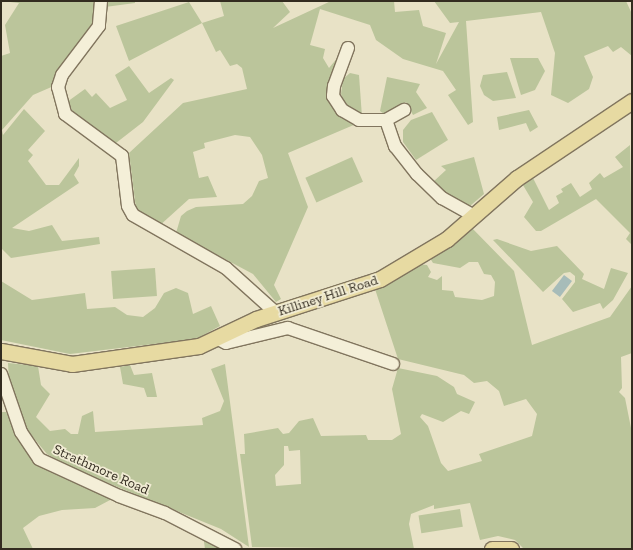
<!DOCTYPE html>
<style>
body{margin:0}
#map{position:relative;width:633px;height:550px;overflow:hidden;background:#e8e2c6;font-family:"Zilla Slab",serif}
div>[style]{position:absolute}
.green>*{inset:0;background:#bbc59b;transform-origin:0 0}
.water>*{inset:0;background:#a7bcb9;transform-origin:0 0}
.roads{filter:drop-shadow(1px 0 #81755e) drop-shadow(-1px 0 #81755e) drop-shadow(0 1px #81755e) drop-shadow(0 -1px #81755e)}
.minor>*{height:12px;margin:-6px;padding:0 6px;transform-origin:6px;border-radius:6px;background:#f4efd8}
.major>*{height:15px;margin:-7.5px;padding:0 7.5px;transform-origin:7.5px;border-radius:7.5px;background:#e7daa2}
span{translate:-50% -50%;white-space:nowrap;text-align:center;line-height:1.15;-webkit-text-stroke:3.5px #f1ecd4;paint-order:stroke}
.street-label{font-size:14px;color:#332c20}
.frame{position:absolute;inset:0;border:2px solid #332c20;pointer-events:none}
</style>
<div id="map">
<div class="green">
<i style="clip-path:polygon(1px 1px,97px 1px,96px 22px,56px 85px,33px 95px,2px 130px,3px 135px,24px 109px,45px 131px,28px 150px,33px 155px,28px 161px,46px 185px,59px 185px,79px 158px,79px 166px,74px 175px,79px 183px,12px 228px,29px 231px,52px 225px,62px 241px,99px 237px,100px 244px,11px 258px,1px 248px,1px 56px,10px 53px,5px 25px,19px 3px)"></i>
<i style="clip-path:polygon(104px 1px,135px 1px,135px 3px,105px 7px)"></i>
<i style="clip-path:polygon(220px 1px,282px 1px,290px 12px,273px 28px,331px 1px,394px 1px,395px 12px,419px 10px,423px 26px,446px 33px,436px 64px,459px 22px,450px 23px,434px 1px,626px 1px,632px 14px,632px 56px,621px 47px,613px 52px,608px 46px,584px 56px,593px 77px,589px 89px,568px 103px,551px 95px,555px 53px,541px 12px,466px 21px,473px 122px,468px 125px,448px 95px,456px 90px,443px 71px,403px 59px,376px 40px,370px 25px,320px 9px,310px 45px,325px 49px,323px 58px,329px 68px,339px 56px,331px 85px,356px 124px,288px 153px,308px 207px,274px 285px,281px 299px,276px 302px,253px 274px,176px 233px,181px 216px,187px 211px,196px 207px,243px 204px,252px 196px,259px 181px,268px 178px,262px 155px,250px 137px,235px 135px,204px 143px,205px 148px,193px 152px,199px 178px,208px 176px,217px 197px,189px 199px,158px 227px,137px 212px,135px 201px,129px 153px,183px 103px,247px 89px,242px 68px,237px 64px,230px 66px,220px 50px,216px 52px,202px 23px,129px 61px,116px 26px,189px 2px,202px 23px,224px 16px)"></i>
<i style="clip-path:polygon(510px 58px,538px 58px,545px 71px,535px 90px,521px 95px)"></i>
<i style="clip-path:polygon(129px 66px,149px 93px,171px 78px,174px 80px,143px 122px,116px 143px,76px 116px,67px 102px,85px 89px,92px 97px,96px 93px,110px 108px,127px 100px,115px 75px)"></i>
<i style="clip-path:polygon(507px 72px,516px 98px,493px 101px,484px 95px,480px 86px,483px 75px)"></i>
<i style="clip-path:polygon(350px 73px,359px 75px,362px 117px,346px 106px,341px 94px,343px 79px)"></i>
<i style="clip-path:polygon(387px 77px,420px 84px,416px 92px,427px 108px,413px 115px,406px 102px,384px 114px,380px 111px)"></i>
<i style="clip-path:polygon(529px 110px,538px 127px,530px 132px,526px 123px,499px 130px,497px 117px)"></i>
<i style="clip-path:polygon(432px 112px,448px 140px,416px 160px,403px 142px,403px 130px,411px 120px)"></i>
<i style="clip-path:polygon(630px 145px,632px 245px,626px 239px,630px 233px,596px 199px,541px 231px,536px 231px,524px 217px,533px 202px,520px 180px,531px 174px,549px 210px,559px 203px,556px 196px,563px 192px,561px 189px,571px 183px,580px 197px,592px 189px,589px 183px,600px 173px,604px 178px,623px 167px,615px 157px)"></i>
<i style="left:352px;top:157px;width:27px;height:51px;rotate:66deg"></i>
<i style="clip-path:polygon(474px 157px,484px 194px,470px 206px,448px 195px,433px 182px,446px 170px,441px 166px)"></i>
<i style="clip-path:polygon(evenodd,470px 226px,514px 271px,532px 345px,610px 317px,632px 286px,632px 353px,621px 357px,622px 388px,619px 392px,625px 398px,632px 433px,632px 549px,524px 549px,515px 540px,498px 536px,480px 540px,470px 503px,434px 509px,434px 505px,411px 514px,409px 524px,414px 549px,252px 547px,240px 454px,245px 454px,244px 434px,278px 428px,283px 434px,289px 433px,299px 421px,313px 418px,321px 436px,366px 435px,368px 440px,392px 440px,401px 434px,392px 389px,398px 368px,437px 376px,454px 387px,457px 394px,475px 402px,469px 414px,461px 411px,443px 422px,422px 414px,420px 417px,428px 426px,441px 463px,448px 471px,482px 461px,479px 454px,532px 436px,537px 414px,526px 399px,504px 406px,499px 391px,487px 381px,474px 383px,464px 375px,398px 359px,374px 286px,417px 264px,427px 265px,431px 272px,428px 277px,437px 280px,442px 276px,442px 290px,453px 291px,455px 297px,482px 300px,494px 296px,495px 282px,491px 275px,484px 274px,478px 262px,469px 262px,460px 268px,433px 263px,428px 255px,470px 226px,284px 446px,288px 446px,289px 451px,300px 450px,301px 484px,276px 486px,275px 475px,284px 465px,284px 446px)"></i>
<i style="clip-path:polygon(497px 239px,531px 251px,557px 246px,584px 274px,582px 279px,604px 289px,611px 268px,628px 273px,613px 300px,603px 309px,600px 303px,573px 312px,562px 299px,575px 282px,575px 276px,570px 272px,564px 273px,543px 292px,493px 240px)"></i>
<i style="left:155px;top:268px;width:28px;height:44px;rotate:86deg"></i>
<i style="clip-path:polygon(1px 281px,32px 300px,85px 293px,87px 309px,115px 307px,127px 315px,143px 317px,155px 308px,164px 293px,176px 288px,188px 293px,193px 314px,211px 306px,220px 326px,196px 339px,70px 354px,1px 340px)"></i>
<i style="clip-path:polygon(8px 363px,38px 366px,41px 385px,50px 394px,36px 417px,50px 431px,65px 429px,71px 434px,78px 434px,82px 416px,93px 411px,95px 432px,203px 425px,202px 418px,220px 411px,224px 401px,211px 369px,225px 364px,249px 547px,221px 529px,71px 468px,47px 454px,27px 430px,9px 381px)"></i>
<i style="clip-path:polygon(130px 365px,134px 375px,152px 373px,157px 397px,147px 397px,144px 388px,123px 384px,120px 367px)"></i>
<i style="clip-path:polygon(1px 412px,6px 412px,33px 460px,50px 472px,112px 499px,95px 508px,62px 510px,39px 516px,23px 528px,33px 549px,1px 549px)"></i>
<i style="left:460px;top:509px;width:18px;height:42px;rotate:81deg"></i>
<i style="clip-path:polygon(203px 535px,227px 549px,205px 549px)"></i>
</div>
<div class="water">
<i style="left:564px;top:275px;width:10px;height:20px;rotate:37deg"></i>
</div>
<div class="roads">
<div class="minor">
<i style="left:101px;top:1px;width:25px;rotate:95deg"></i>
<i style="left:99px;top:26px;width:61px;rotate:127.1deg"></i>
<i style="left:62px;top:75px;width:13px;rotate:108deg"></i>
<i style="left:58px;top:87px;width:28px;rotate:75deg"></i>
<i style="left:65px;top:114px;width:71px;rotate:36.4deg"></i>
<i style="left:122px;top:156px;width:50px;rotate:83.2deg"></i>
<i style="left:128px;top:206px;width:10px;rotate:61deg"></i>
<i style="left:133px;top:215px;width:107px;rotate:29.7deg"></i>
<i style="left:226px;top:268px;width:67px;rotate:42deg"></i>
<i style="left:348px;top:48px;width:40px;rotate:110.2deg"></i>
<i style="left:334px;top:86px;width:10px;rotate:96deg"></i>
<i style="left:333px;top:96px;width:17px;rotate:57deg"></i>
<i style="left:342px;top:110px;width:20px;rotate:30deg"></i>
<i style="left:359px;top:120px;width:27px"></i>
<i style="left:386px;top:120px;width:21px;rotate:-29deg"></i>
<i style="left:386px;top:120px;width:28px;rotate:71deg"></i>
<i style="left:395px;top:146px;width:36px;rotate:52deg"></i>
<i style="left:417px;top:174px;width:35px;rotate:44deg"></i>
<i style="left:442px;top:198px;width:38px;rotate:29deg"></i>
<i style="left:216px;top:338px;width:11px;rotate:27deg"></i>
<i style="left:226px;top:343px;width:64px;rotate:-13.6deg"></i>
<i style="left:288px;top:328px;width:111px;rotate:18.9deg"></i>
<i style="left:1px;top:374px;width:61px;rotate:71deg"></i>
<i style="left:21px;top:432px;width:32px;rotate:56deg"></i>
<i style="left:39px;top:459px;width:88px;rotate:24.8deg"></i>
<i style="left:119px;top:496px;width:49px;rotate:20.3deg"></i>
<i style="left:165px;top:513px;width:79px;rotate:27.2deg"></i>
</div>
<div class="major">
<i style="left:1px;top:351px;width:72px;rotate:10.4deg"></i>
<i style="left:72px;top:364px;width:128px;rotate:-8.1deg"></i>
<i style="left:199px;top:346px;width:63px;rotate:-25.3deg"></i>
<i style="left:256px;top:319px;width:130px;rotate:-17.9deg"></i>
<i style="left:380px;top:279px;width:78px;rotate:-30.8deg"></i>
<i style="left:447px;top:239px;width:93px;rotate:-41.1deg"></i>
<i style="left:517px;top:178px;width:138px;rotate:-33.8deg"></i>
<i style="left:492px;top:549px;width:19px"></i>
</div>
</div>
<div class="street-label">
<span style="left:328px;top:296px;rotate:-18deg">Killiney Hill Road</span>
<span style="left:101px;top:470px;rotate:24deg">Strathmore Road</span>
</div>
<div class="frame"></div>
</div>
